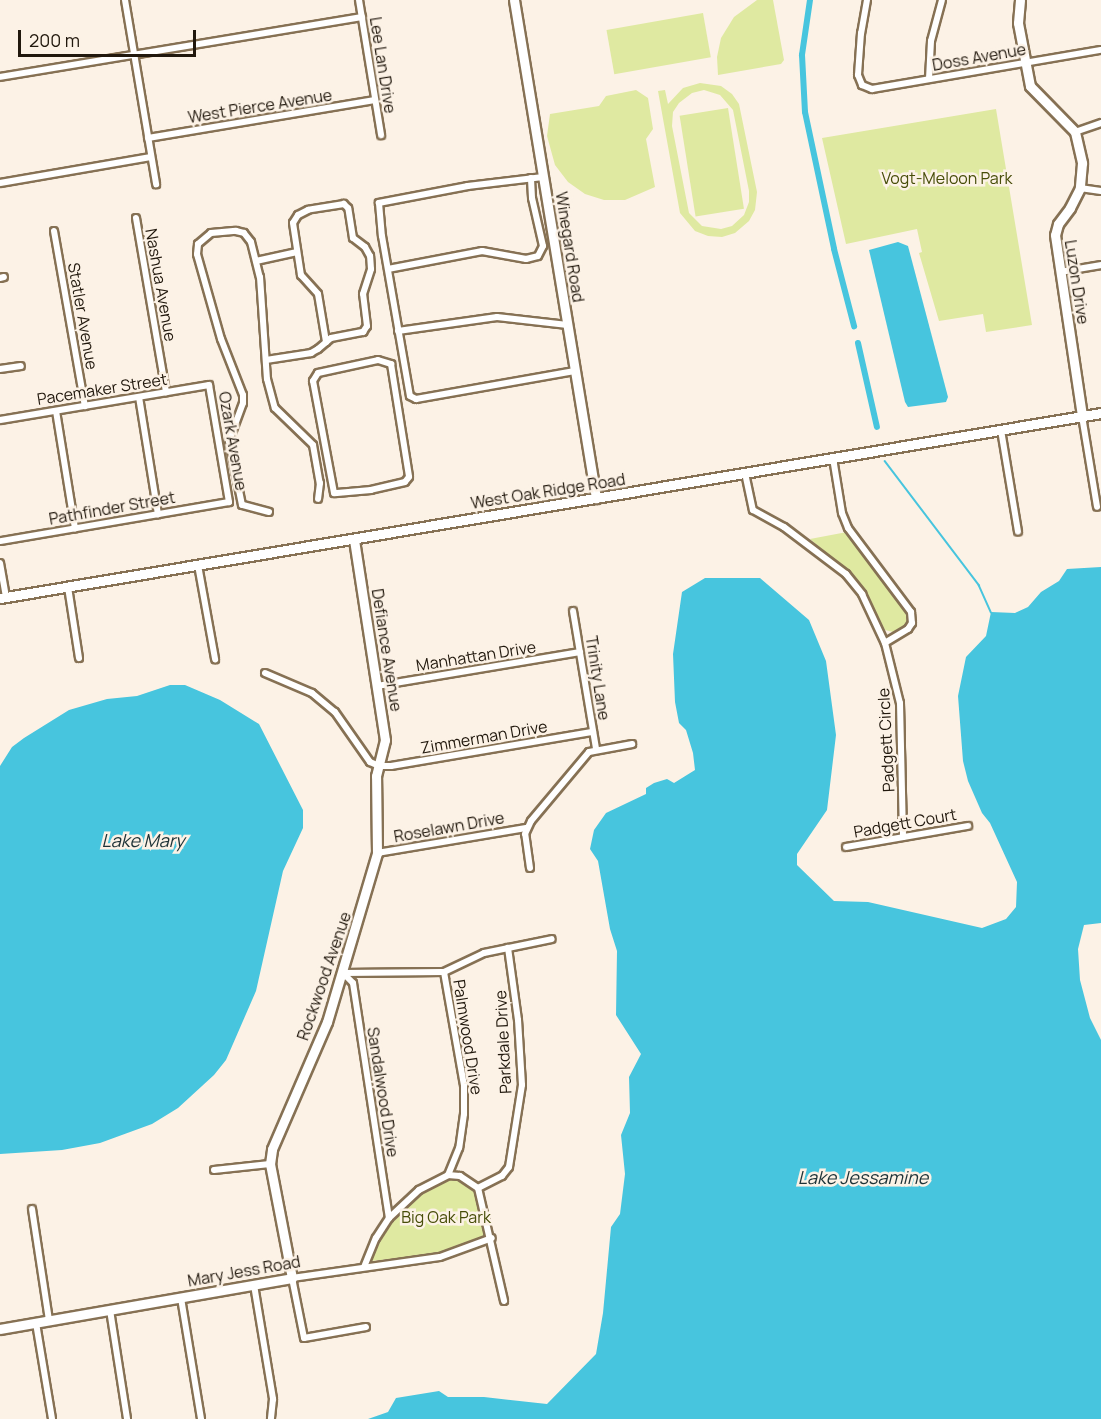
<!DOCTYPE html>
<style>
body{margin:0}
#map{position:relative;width:1101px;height:1419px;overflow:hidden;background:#fcf2e6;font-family:Manrope,sans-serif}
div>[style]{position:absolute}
.green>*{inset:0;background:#dfe9a1;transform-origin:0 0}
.water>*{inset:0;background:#47c5de}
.stream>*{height:1.5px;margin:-0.75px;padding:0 0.75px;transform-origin:0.75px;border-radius:0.75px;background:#47c5de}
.canal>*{height:6px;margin:-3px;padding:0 3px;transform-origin:3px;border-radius:3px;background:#47c5de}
.roads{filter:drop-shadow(2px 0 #867154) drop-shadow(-2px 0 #867154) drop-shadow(0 2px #867154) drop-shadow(0 -2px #867154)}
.street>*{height:6px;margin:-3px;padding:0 3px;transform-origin:3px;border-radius:3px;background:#fff}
.secondary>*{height:9px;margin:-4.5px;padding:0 4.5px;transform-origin:4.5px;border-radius:4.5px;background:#fff}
span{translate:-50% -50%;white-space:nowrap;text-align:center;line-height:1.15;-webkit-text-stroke:5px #fcf2e6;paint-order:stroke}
.street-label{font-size:16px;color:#21180d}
.park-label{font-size:16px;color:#474d08}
.water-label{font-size:18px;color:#1d3237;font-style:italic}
.scale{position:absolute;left:18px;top:30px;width:178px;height:27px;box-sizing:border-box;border:3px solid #21180d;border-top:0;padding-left:8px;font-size:18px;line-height:21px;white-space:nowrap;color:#21180d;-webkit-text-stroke:4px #fcf2e6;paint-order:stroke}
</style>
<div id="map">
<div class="green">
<i style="clip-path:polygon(757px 0,773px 0,784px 60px,781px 64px,718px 75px,717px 57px,721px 38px,734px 17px)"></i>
<i style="left:703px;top:13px;width:45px;height:98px;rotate:80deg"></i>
<i style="clip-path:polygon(evenodd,700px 83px,721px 86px,732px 94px,739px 104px,757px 192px,755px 210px,749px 221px,735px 233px,722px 237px,708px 236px,695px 231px,680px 213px,658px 91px,665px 90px,668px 104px,683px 88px,700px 83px,704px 90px,720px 95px,733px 110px,749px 191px,749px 202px,744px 215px,732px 226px,721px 229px,702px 226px,689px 213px,672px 126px,673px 112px,679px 103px,692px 93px,704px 90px)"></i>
<i style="clip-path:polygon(636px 90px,648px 98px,653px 129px,646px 139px,655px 187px,625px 200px,604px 200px,585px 194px,568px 182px,555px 165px,547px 136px,550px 114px,599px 106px,606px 96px)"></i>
<i style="left:728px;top:108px;width:102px;height:49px;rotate:81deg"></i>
<i style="clip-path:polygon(996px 109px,1032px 325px,986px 332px,983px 314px,939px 321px,919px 253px,922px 252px,917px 229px,846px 244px,822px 138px)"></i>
<i style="clip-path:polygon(847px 532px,908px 616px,906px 626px,897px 633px,885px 630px,863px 590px,847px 571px,810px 539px)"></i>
<i style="clip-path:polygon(447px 1179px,461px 1180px,474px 1189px,486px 1233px,483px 1237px,448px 1253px,371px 1261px,382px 1234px,397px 1215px,421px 1192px)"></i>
</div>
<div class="water">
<i style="clip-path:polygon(898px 242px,908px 246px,948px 397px,946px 402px,908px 407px,905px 402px,869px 250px)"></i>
<i style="clip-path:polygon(1101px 567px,1101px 923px,1084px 925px,1078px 949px,1080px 980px,1090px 1018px,1101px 1040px,1101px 1419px,368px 1419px,388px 1412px,396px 1398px,439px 1391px,448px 1397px,484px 1397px,547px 1404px,596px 1354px,603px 1313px,611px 1227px,620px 1214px,625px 1174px,621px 1135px,630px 1113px,629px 1077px,641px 1054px,616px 1015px,617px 951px,610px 929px,598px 861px,590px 849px,594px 830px,606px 813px,646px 794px,646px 788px,654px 783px,667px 779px,674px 783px,695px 770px,693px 753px,686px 730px,679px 723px,675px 702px,673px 654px,682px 592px,705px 578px,760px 578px,809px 620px,826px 661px,836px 735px,827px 810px,797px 854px,797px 865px,834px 901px,868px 902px,982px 928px,1006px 919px,1016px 907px,1017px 882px,990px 823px,982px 813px,968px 781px,963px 761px,958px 696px,966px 657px,986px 636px,991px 612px,1015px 613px,1028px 607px,1041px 592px,1059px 581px,1067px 569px)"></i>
<i style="clip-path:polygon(170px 685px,185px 685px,220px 700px,259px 724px,303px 810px,303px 828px,283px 871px,256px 991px,226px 1060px,214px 1075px,178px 1108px,152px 1124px,100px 1143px,62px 1150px,0 1154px,0 766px,12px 747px,24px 738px,69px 710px,107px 699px,137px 696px)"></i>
</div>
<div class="stream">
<i style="left:885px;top:461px;width:156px;rotate:52.8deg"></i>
<i style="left:979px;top:585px;width:30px;rotate:66deg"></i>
</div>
<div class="canal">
<i style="left:810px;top:0;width:56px;rotate:98.3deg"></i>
<i style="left:802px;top:55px;width:57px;rotate:87deg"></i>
<i style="left:805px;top:112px;width:140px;rotate:78deg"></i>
<i style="left:834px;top:249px;width:80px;rotate:75.4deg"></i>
<i style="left:858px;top:343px;width:86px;rotate:77.3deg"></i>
</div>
<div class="roads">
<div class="street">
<i style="left:125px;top:0;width:187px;rotate:80.4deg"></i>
<i style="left:359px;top:0;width:137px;rotate:80.7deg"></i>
<i style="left:867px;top:0;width:34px;rotate:100deg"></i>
<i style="left:861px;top:33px;width:42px;rotate:94.1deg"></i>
<i style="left:858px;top:75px;width:11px;rotate:68deg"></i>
<i style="left:862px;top:85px;width:11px;rotate:22deg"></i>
<i style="left:872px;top:89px;width:232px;rotate:-9.7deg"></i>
<i style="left:0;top:77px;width:367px;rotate:-9.4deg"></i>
<i style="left:929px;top:79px;width:38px;rotate:-87deg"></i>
<i style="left:931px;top:41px;width:42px;rotate:-75deg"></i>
<i style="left:1075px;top:132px;width:28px;rotate:-19deg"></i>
<i style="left:148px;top:138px;width:230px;rotate:-9.5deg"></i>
<i style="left:543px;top:177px;width:76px;rotate:173.2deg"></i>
<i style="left:468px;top:186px;width:91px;rotate:169.2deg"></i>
<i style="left:379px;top:203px;width:33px;rotate:85deg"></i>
<i style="left:382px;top:236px;width:162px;rotate:80.1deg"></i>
<i style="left:410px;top:396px;width:7px;rotate:27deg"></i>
<i style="left:416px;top:399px;width:161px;rotate:-10deg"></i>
<i style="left:0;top:183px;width:153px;rotate:-9.8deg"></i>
<i style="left:1080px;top:188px;width:21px;rotate:8deg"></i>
<i style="left:136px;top:218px;width:177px;rotate:80.2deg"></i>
<i style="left:54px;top:231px;width:178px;rotate:80deg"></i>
<i style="left:256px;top:261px;width:42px;rotate:-12.4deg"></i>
<i style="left:388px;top:269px;width:96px;rotate:-10.8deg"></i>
<i style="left:482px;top:251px;width:45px;rotate:10.3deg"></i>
<i style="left:526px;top:259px;width:12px;rotate:-14deg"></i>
<i style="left:538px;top:256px;width:11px;rotate:-63deg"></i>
<i style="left:543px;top:246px;width:49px;rotate:-102.9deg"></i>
<i style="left:532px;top:198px;width:20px;rotate:-93deg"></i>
<i style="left:1060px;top:272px;width:42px;rotate:-9.7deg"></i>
<i style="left:0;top:278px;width:4px;rotate:-14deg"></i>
<i style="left:398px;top:331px;width:100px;rotate:-8deg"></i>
<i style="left:497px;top:317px;width:71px;rotate:6.4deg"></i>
<i style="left:266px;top:360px;width:46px;rotate:-8.8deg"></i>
<i style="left:311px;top:353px;width:8px;rotate:-30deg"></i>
<i style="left:318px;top:349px;width:17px;rotate:-40deg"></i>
<i style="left:331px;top:338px;width:33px;rotate:-11deg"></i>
<i style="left:363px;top:332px;width:7px;rotate:-56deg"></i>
<i style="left:367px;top:326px;width:32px;rotate:-97deg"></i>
<i style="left:363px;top:294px;width:26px;rotate:-72deg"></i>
<i style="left:371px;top:269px;width:13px;rotate:-94deg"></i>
<i style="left:370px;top:256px;width:10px;rotate:-119deg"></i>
<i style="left:365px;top:247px;width:15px;rotate:-143deg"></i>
<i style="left:353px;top:238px;width:30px;rotate:-99deg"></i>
<i style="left:348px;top:208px;width:6px;rotate:-135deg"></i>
<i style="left:344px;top:204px;width:36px;rotate:171deg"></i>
<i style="left:308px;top:210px;width:11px;rotate:153deg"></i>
<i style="left:298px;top:215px;width:9px;rotate:122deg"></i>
<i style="left:293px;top:223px;width:53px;rotate:81.3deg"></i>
<i style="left:301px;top:275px;width:25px;rotate:48deg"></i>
<i style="left:318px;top:294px;width:49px;rotate:80.5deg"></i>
<i style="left:378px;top:360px;width:14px;rotate:17deg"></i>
<i style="left:391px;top:364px;width:114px;rotate:80.9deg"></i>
<i style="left:409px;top:477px;width:6px;rotate:129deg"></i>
<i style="left:405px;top:482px;width:35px;rotate:167deg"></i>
<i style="left:371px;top:490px;width:37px;rotate:175deg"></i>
<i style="left:334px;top:493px;width:114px;rotate:-100.6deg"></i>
<i style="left:313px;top:381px;width:9px;rotate:-58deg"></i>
<i style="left:318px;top:373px;width:61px;rotate:-12.2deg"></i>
<i style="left:0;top:369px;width:21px;rotate:-8deg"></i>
<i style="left:139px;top:397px;width:119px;rotate:80.8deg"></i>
<i style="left:56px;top:411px;width:119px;rotate:80.8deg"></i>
<i style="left:1082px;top:416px;width:92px;rotate:80.6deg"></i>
<i style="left:0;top:420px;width:212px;rotate:-9.5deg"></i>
<i style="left:209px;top:385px;width:119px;rotate:80.3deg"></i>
<i style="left:229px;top:502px;width:232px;rotate:170.3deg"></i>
<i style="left:1001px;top:430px;width:103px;rotate:80.5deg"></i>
<i style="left:833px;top:458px;width:56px;rotate:80.7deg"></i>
<i style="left:842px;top:513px;width:16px;rotate:68deg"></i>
<i style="left:848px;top:528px;width:105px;rotate:53.1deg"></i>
<i style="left:911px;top:612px;width:11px;rotate:85deg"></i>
<i style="left:912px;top:623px;width:7px;rotate:124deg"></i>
<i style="left:908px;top:629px;width:27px;rotate:149deg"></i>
<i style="left:745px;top:473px;width:38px;rotate:78deg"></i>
<i style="left:753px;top:510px;width:35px;rotate:29deg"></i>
<i style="left:784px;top:527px;width:78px;rotate:37.2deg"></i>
<i style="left:846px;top:574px;width:26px;rotate:51deg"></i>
<i style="left:862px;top:594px;width:54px;rotate:64.9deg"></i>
<i style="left:885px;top:643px;width:62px;rotate:76deg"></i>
<i style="left:900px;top:703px;width:134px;rotate:88.7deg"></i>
<i style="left:269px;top:512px;width:28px;rotate:-165deg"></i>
<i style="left:242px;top:505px;width:65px;rotate:-101.5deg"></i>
<i style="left:229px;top:441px;width:40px;rotate:-69.8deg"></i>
<i style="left:243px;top:403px;width:8px;rotate:-90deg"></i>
<i style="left:243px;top:395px;width:60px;rotate:-111.4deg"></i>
<i style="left:221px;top:339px;width:88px;rotate:-105.8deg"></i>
<i style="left:197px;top:254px;width:10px;rotate:-84deg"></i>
<i style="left:198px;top:244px;width:17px;rotate:-40deg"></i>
<i style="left:211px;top:233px;width:25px;rotate:-5deg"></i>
<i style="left:236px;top:231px;width:8px;rotate:14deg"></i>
<i style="left:244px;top:233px;width:11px;rotate:52deg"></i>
<i style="left:251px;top:242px;width:36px;rotate:76deg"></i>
<i style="left:260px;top:277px;width:102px;rotate:86.1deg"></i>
<i style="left:267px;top:379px;width:30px;rotate:75deg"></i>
<i style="left:275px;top:408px;width:53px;rotate:44.2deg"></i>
<i style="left:313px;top:445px;width:39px;rotate:80deg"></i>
<i style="left:320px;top:483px;width:16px;rotate:97deg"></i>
<i style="left:0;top:563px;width:35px;rotate:80deg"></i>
<i style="left:198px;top:565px;width:96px;rotate:79.7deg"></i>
<i style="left:68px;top:587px;width:72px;rotate:81.2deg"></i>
<i style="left:573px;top:611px;width:140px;rotate:80.5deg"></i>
<i style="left:265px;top:673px;width:51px;rotate:23.1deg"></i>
<i style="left:312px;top:693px;width:30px;rotate:40deg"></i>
<i style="left:335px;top:712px;width:61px;rotate:55deg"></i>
<i style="left:370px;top:762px;width:10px;rotate:24deg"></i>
<i style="left:379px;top:766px;width:12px"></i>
<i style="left:391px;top:766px;width:205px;rotate:-9.6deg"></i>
<i style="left:377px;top:686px;width:206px;rotate:-9.5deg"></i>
<i style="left:846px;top:847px;width:124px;rotate:-9.8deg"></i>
<i style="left:377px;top:853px;width:151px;rotate:-9.5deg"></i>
<i style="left:530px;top:868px;width:34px;rotate:-98deg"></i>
<i style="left:525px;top:834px;width:14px;rotate:-65deg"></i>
<i style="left:531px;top:821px;width:90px;rotate:-50deg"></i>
<i style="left:589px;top:752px;width:44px;rotate:-10.5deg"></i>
<i style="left:444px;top:972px;width:115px;rotate:80deg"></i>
<i style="left:464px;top:1085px;width:29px;rotate:90deg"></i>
<i style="left:464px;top:1114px;width:34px;rotate:98deg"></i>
<i style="left:459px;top:1148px;width:29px;rotate:112deg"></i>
<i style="left:343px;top:973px;width:14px;rotate:45deg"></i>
<i style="left:353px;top:983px;width:238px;rotate:81.3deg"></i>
<i style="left:343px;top:973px;width:101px;rotate:-0.6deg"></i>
<i style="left:444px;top:972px;width:44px;rotate:-25.4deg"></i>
<i style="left:484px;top:953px;width:69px;rotate:-11.6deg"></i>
<i style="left:214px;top:1170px;width:56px;rotate:-6.1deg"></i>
<i style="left:478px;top:1188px;width:27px;rotate:-27deg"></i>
<i style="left:502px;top:1176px;width:11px;rotate:-52deg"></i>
<i style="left:509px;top:1167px;width:83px;rotate:-81deg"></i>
<i style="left:522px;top:1085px;width:65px;rotate:-93.5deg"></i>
<i style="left:518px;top:1020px;width:73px;rotate:-97.9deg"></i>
<i style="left:32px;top:1209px;width:112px;rotate:81.3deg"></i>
<i style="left:364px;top:1267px;width:31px;rotate:-68deg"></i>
<i style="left:376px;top:1238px;width:24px;rotate:-57deg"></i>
<i style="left:389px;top:1218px;width:41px;rotate:-43deg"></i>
<i style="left:419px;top:1190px;width:33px;rotate:-27deg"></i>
<i style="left:448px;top:1175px;width:12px;rotate:5deg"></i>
<i style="left:460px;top:1176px;width:22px;rotate:34deg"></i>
<i style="left:478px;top:1188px;width:116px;rotate:77deg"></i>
<i style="left:254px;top:1285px;width:116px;rotate:80.5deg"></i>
<i style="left:273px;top:1399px;width:20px;rotate:96deg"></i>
<i style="left:181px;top:1298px;width:123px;rotate:80.6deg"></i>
<i style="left:110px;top:1310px;width:110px;rotate:81.1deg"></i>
<i style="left:36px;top:1323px;width:97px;rotate:80.5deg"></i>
<i style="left:366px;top:1327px;width:63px;rotate:169.9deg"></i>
<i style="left:304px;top:1338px;width:61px;rotate:-101.3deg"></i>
<i style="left:292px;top:1278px;width:149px;rotate:-8.1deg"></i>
<i style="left:440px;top:1257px;width:55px;rotate:-20.1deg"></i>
</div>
<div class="secondary">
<i style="left:514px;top:0;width:505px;rotate:80.65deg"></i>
<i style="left:1020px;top:0;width:23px;rotate:95deg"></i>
<i style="left:1018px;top:23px;width:64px;rotate:79.2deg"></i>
<i style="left:1030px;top:86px;width:64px;rotate:45.6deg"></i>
<i style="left:1075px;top:132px;width:32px;rotate:77deg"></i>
<i style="left:1082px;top:163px;width:25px;rotate:95deg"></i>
<i style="left:1080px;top:188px;width:22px;rotate:117deg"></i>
<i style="left:1070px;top:208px;width:20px;rotate:127deg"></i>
<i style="left:1058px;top:224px;width:11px;rotate:105deg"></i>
<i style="left:1055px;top:235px;width:183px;rotate:81.5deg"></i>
<i style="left:0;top:598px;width:1116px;rotate:-9.54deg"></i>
<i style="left:0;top:1329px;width:296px;rotate:-9.9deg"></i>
<i style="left:292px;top:1278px;width:116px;rotate:-100.9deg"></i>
<i style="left:270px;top:1164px;width:15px;rotate:-82deg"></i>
<i style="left:272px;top:1149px;width:138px;rotate:-66.6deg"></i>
<i style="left:327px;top:1022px;width:176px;rotate:-73.5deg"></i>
<i style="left:377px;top:853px;width:77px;rotate:-90.7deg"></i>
<i style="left:376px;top:776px;width:37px;rotate:-76deg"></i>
<i style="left:385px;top:740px;width:203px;rotate:-98.8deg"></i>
</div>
</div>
<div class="street-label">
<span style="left:979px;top:57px;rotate:-10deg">Doss Avenue</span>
<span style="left:383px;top:65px;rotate:81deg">Lee Lan Drive</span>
<span style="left:260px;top:106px;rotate:-9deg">West Pierce Avenue</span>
<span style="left:570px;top:247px;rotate:81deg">Winegard Road</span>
<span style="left:1077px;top:282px;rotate:81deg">Luzon Drive</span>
<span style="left:161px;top:285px;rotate:80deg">Nashua Avenue</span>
<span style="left:83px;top:316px;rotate:80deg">Statler Avenue</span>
<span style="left:102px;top:389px;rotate:-9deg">Pacemaker Street</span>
<span style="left:233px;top:441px;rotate:80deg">Ozark Avenue</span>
<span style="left:548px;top:491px;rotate:-9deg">West Oak Ridge Road</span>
<span style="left:112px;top:508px;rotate:-10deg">Pathfinder Street</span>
<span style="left:387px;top:650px;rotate:81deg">Defiance Avenue</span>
<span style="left:476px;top:656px;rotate:-9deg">Manhattan Drive</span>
<span style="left:598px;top:678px;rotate:81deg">Trinity Lane</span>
<span style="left:484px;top:737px;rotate:-10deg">Zimmerman Drive</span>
<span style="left:886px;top:740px;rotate:-93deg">Padgett Circle</span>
<span style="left:905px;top:823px;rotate:-10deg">Padgett Court</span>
<span style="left:449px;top:827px;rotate:-10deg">Roselawn Drive</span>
<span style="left:324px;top:976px;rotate:-71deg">Rockwood Avenue</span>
<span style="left:468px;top:1037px;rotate:81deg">Palmwood Drive</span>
<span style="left:503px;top:1042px;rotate:-93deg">Parkdale Drive</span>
<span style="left:383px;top:1092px;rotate:81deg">Sandalwood Drive</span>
<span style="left:244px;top:1271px;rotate:-10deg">Mary Jess Road</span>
</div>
<div class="park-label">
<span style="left:947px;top:178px">Vogt-Meloon Park</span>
<span style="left:446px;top:1217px">Big Oak Park</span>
</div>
<div class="water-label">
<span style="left:143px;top:840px">Lake Mary</span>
<span style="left:863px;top:1177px">Lake Jessamine</span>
</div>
<div class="scale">200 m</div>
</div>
